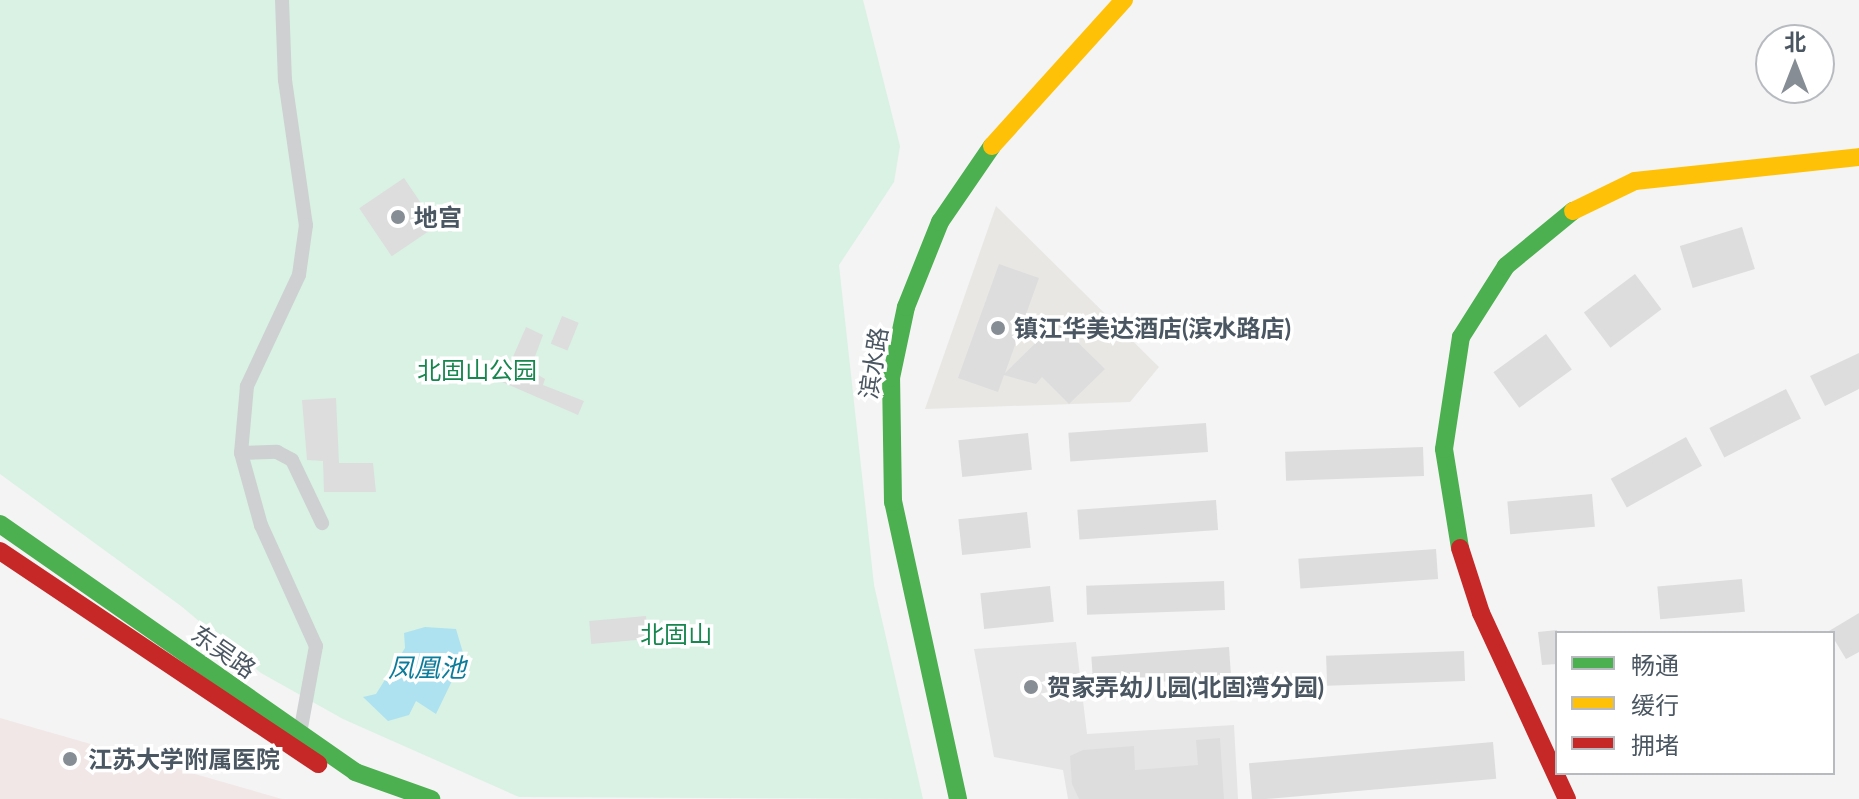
<!DOCTYPE html>
<meta charset="utf-8">
<style>
body{margin:0}
#map{position:relative;width:1859px;height:799px;overflow:hidden;background:#f4f4f4;font-family:Lato,"Noto Sans SC",sans-serif}
div>[style]{position:absolute}
.commercial>*{inset:0;background:#e8e7e3}
.education>*{inset:0;background:#e6e5e6}
.medical>*{inset:0;background:#f1e7e6}
.green>*{inset:0;background:#d9f2e3}
.water>*{inset:0;background:#aee2f0}
.building>*{inset:0;background:#ddddde;transform-origin:0 0}
.street>*{height:14px;margin:-7px;padding:0 7px;transform-origin:7px;border-radius:7px;background:#ced0d2}
.fast>*{height:18px;margin:-9px;padding:0 9px;transform-origin:9px;border-radius:9px;background:#4caf50}
.slow>*{height:18px;margin:-9px;padding:0 9px;transform-origin:9px;border-radius:9px;background:#ffc107}
.jam>*{height:18px;margin:-9px;padding:0 9px;transform-origin:9px;border-radius:9px;background:#c62828}
.dots>*{width:22px;height:22px;translate:-50% -50%;box-sizing:border-box;border:4px solid #fff;border-radius:50%}
span{translate:-50% -50%;white-space:nowrap;text-align:center;line-height:1.15;-webkit-text-stroke:7px #fff;paint-order:stroke}
.poi-label{font-size:24px;color:#4a5661;font-weight:700}
.left{translate:0 -50%;text-align:left}
.street-label{font-size:24px;color:#4a5661}
.park-label{font-size:24px;color:#17864f}
.water-label{font-size:26px;color:#0c7c9b;font-style:italic}
.legend{position:absolute;left:1555px;top:631px;width:280px;height:144px;box-sizing:border-box;background:#fff;border:2px solid #b7bbc0;margin:0;padding:10px 14px;list-style:none;font-size:24px;color:#4a5661}
.legend li{display:flex;align-items:center;gap:16px;height:40px}
.legend b{width:40px;border:2px solid #b7bbc0}
.north{position:absolute;left:1755px;top:24px;width:80px;height:80px;box-sizing:border-box;background:#fff;border:2px solid #b7bbc0;border-radius:50%;rotate:0deg;font-size:22px;font-weight:700;line-height:32px;text-align:center;color:#4a5661}
.north::after{content:'';display:block;margin:auto;width:28px;height:36px;background:#868d94;clip-path:polygon(50% 0,100% 100%,50% 72%,0 100%)}
</style>
<div id="map">
<div class="commercial">
<i style="clip-path:polygon(996px 206px,1159px 367px,1130px 402px,925px 409px)"></i>
</div>
<div class="education">
<i style="clip-path:polygon(1076px 642px,1087px 734px,1234px 725px,1238px 799px,1068px 799px,1063px 770px,994px 757px,974px 649px)"></i>
</div>
<div class="medical">
<i style="clip-path:polygon(0 718px,282px 799px,0 799px)"></i>
</div>
<div class="green">
<i style="clip-path:polygon(0 0,863px 0,900px 146px,894px 182px,839px 265px,874px 585px,923px 799px,519px 797px,343px 719px,261px 673px,181px 606px,0 474px)"></i>
</div>
<div class="water">
<i style="clip-path:polygon(425px 627px,456px 629px,464px 656px,436px 714px,416px 701px,409px 715px,388px 721px,363px 697px,376px 694px,405px 648px,404px 633px)"></i>
</div>
<div class="building">
<i style="left:404px;top:178px;width:58px;height:54px;rotate:56deg"></i>
<i style="left:1742px;top:227px;width:44px;height:65px;rotate:73deg"></i>
<i style="clip-path:polygon(999px 264px,1039px 278px,1005px 373px,1057px 322px,1105px 369px,1069px 404px,1042px 377px,1036px 384px,1004px 375px,998px 392px,958px 378px)"></i>
<i style="left:1635px;top:274px;width:44px;height:64px;rotate:53deg"></i>
<i style="left:562px;top:316px;width:18px;height:30px;rotate:22deg"></i>
<i style="clip-path:polygon(526px 327px,543px 335px,530px 370px,545px 379px,543px 385px,584px 401px,578px 415px,502px 382px)"></i>
<i style="left:1546px;top:334px;width:44px;height:65px;rotate:54deg"></i>
<i style="clip-path:polygon(1859px 353px,1859px 389px,1825px 406px,1810px 376px)"></i>
<i style="left:1786px;top:389px;width:33px;height:86px;rotate:63deg"></i>
<i style="clip-path:polygon(336px 398px,339px 463px,373px 463px,376px 492px,324px 492px,323px 461px,307px 460px,302px 400px)"></i>
<i style="left:1206px;top:423px;width:29px;height:138px;rotate:86deg"></i>
<i style="left:1028px;top:433px;width:37px;height:70px;rotate:84deg"></i>
<i style="left:1686px;top:437px;width:33px;height:86px;rotate:61deg"></i>
<i style="left:1423px;top:447px;width:29px;height:138px;rotate:88deg"></i>
<i style="left:1592px;top:494px;width:33px;height:85px;rotate:85deg"></i>
<i style="left:1216px;top:500px;width:30px;height:139px;rotate:86deg"></i>
<i style="left:1027px;top:512px;width:36px;height:69px;rotate:84deg"></i>
<i style="left:1436px;top:549px;width:30px;height:138px;rotate:86deg"></i>
<i style="left:1742px;top:579px;width:33px;height:85px;rotate:85deg"></i>
<i style="left:1224px;top:581px;width:29px;height:138px;rotate:88deg"></i>
<i style="left:1050px;top:586px;width:36px;height:70px;rotate:84deg"></i>
<i style="clip-path:polygon(1859px 613px,1859px 652px,1846px 659px,1829px 631px)"></i>
<i style="left:646px;top:616px;width:23px;height:57px;rotate:85deg"></i>
<i style="clip-path:polygon(1557px 630px,1557px 664px,1542px 665px,1538px 632px)"></i>
<i style="left:1229px;top:647px;width:30px;height:138px;rotate:86deg"></i>
<i style="left:1464px;top:651px;width:30px;height:138px;rotate:88deg"></i>
<i style="clip-path:polygon(1220px 738px,1224px 799px,1079px 799px,1072px 784px,1070px 756px,1083px 750px,1134px 746px,1135px 770px,1198px 765px,1196px 740px)"></i>
<i style="left:1493px;top:742px;width:37px;height:245px;rotate:85deg"></i>
</div>
<div class="street">
<i style="left:282px;top:0;width:80px;rotate:87.9deg"></i>
<i style="left:285px;top:80px;width:147px;rotate:81.8deg"></i>
<i style="left:306px;top:225px;width:50px;rotate:98deg"></i>
<i style="left:299px;top:275px;width:123px;rotate:115.1deg"></i>
<i style="left:247px;top:386px;width:67px;rotate:95.1deg"></i>
<i style="left:241px;top:453px;width:75px;rotate:74.5deg"></i>
<i style="left:261px;top:525px;width:133px;rotate:65.6deg"></i>
<i style="left:316px;top:646px;width:88px;rotate:100.4deg"></i>
<i style="left:241px;top:453px;width:36px;rotate:-2deg"></i>
<i style="left:277px;top:452px;width:17px;rotate:28deg"></i>
<i style="left:292px;top:460px;width:70px;rotate:64.5deg"></i>
</div>
<div class="fast">
<i style="left:0;top:524px;width:433px;rotate:34.9deg"></i>
<i style="left:355px;top:772px;width:81px;rotate:19.6deg"></i>
<i style="left:1460px;top:548px;width:100px;rotate:-99.2deg"></i>
<i style="left:1444px;top:449px;width:113px;rotate:-81.4deg"></i>
<i style="left:1461px;top:337px;width:84px;rotate:-57.6deg"></i>
<i style="left:1506px;top:266px;width:87px;rotate:-39.4deg"></i>
<i style="left:958px;top:799px;width:304px;rotate:-102.3deg"></i>
<i style="left:893px;top:502px;width:124px;rotate:-90.9deg"></i>
<i style="left:891px;top:378px;width:73px;rotate:-78.1deg"></i>
<i style="left:906px;top:307px;width:92px;rotate:-68.2deg"></i>
<i style="left:940px;top:222px;width:92px;rotate:-55.6deg"></i>
</div>
<div class="slow">
<i style="left:992px;top:146px;width:197px;rotate:-47.9deg"></i>
<i style="left:1573px;top:211px;width:69px;rotate:-25.8deg"></i>
<i style="left:1635px;top:181px;width:225px;rotate:-6.1deg"></i>
</div>
<div class="jam">
<i style="left:1460px;top:548px;width:68px;rotate:72.1deg"></i>
<i style="left:1481px;top:613px;width:205px;rotate:65.2deg"></i>
<i style="left:0;top:551px;width:383px;rotate:33.8deg"></i>
</div>
<div class="dots">
<i style="left:398px;top:217px;background:#868d94"></i>
<i style="left:998px;top:328px;background:#868d94"></i>
<i style="left:1031px;top:687px;background:#868d94"></i>
<i style="left:70px;top:759px;background:#868d94"></i>
</div>
<div class="poi-label">
<span class="left" style="left:414px;top:217px">地宫</span>
<span class="left" style="left:1014px;top:328px">镇江华美达酒店(滨水路店)</span>
<span class="left" style="left:1047px;top:687px">贺家弄幼儿园(北固湾分园)</span>
<span class="left" style="left:88px;top:759px">江苏大学附属医院</span>
</div>
<div class="street-label">
<span style="left:873px;top:363px;rotate:-81deg">滨水路</span>
<span style="left:224px;top:651px;rotate:35deg">东吴路</span>
</div>
<div class="park-label">
<span style="left:477px;top:370px">北固山公园</span>
<span style="left:676px;top:634px">北固山</span>
</div>
<div class="water-label">
<span style="left:427px;top:668px">凤凰池</span>
</div>
<ul class="legend">
<li><b style="height:10px;background:#4caf50"></b>畅通</li>
<li><b style="height:10px;background:#ffc107"></b>缓行</li>
<li><b style="height:10px;background:#c62828"></b>拥堵</li>
</ul>
<div class="north">北</div>
</div>
